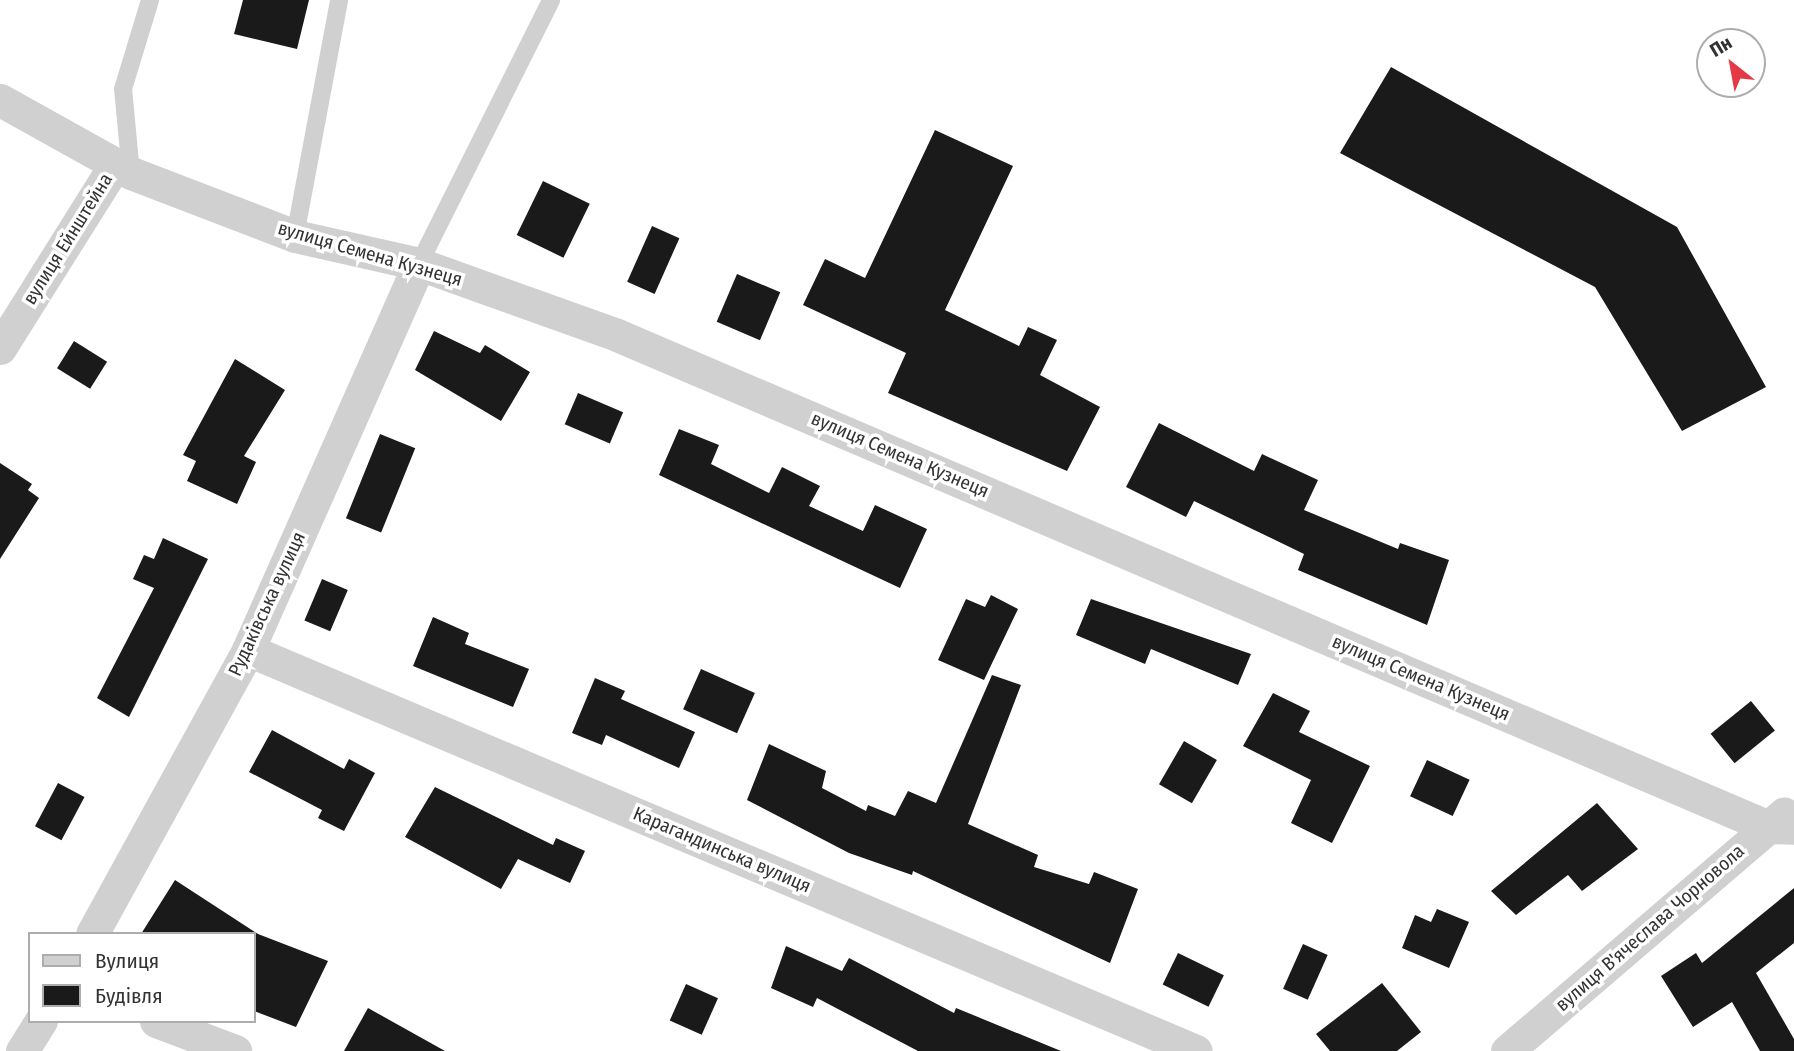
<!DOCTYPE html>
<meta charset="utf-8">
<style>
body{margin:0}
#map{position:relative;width:1794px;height:1051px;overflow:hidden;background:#fff;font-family:"Fira Sans Condensed",sans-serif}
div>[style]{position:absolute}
.building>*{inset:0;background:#1a1a1a;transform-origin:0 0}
.lane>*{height:18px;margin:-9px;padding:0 9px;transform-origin:9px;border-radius:9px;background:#d0d0d0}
.street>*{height:33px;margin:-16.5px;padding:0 16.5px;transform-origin:16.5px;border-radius:16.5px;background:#d0d0d0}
span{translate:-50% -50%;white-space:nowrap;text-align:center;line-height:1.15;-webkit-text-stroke:7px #fff;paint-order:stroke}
.street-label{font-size:19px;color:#333}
.legend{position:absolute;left:28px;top:932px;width:228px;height:91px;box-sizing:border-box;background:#fff;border:2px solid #adadad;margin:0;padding:9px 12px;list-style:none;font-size:21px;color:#333}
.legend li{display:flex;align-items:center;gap:14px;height:35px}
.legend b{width:35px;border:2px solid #adadad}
.north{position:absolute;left:1696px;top:28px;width:70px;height:70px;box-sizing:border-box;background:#fff;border:2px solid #adadad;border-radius:50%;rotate:329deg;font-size:19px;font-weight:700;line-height:28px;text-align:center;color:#333}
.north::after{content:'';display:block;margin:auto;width:24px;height:32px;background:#e63946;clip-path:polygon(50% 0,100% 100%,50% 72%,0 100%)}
</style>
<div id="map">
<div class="building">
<i style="clip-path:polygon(243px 0,309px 0,297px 49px,234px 34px)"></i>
<i style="clip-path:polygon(1391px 67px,1677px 227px,1766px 387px,1682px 431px,1595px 287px,1340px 153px)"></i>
<i style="clip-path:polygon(935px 130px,1013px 166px,945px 310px,1019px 346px,1028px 327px,1057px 340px,1040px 375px,1100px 407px,1067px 471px,888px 393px,906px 353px,803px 305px,825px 259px,865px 278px)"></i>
<i style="left:543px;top:181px;width:52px;height:60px;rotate:26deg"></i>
<i style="left:652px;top:226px;width:30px;height:61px;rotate:24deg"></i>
<i style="left:737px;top:274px;width:47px;height:52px;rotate:23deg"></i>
<i style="clip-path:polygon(434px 331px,480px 353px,485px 345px,530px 372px,501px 421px,415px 370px)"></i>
<i style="left:74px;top:341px;width:39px;height:32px;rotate:32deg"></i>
<i style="clip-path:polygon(235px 359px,285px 390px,244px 456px,256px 462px,237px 504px,187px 481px,196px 461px,183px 455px)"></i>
<i style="left:578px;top:393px;width:49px;height:34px;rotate:23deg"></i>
<i style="clip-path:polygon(1159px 423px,1254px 471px,1262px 454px,1318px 480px,1304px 510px,1398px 549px,1400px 543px,1449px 560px,1427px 625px,1298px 570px,1304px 554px,1194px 501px,1186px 517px,1126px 487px)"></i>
<i style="clip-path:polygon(679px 429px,719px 445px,711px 464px,769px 493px,782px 467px,820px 486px,809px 506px,863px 531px,875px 505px,927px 529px,900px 588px,659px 475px)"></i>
<i style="left:380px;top:434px;width:38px;height:91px;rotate:22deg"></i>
<i style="clip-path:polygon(0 463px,32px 484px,28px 490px,39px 498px,0 559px)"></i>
<i style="clip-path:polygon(163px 538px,208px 559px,129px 717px,97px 698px,154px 588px,133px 579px,144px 555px,154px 559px)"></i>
<i style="left:322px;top:579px;width:28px;height:45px;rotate:23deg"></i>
<i style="clip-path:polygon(991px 595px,1018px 609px,984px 680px,938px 660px,966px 599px,985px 607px)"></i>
<i style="clip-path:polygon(1091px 599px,1251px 654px,1238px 685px,1151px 649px,1145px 664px,1076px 635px)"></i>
<i style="clip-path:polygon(433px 617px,469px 633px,465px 644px,529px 669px,513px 707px,413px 666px)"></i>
<i style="left:701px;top:669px;width:59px;height:44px;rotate:24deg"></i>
<i style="clip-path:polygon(992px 675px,1021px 685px,968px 824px,1038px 855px,1034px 867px,1089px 884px,1094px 872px,1138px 889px,1110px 963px,913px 871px,912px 875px,849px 853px,747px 800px,769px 744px,826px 771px,822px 788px,866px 811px,868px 805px,895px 816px,908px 791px,936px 803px)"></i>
<i style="clip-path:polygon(595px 678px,625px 691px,621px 699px,695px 732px,679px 768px,606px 735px,602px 745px,572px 733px)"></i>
<i style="clip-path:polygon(1273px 693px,1310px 711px,1299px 732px,1370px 766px,1332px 843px,1291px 823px,1311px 780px,1243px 746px)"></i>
<i style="left:1751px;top:701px;width:38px;height:52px;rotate:51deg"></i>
<i style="clip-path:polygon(272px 730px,344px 769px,349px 759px,375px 773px,344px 831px,318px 818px,322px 810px,249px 772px)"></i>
<i style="left:1184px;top:741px;width:38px;height:50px;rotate:30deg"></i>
<i style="left:1427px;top:760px;width:47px;height:40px;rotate:25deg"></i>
<i style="left:58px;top:783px;width:30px;height:49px;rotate:28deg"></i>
<i style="clip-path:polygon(435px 787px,553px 845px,556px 838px,585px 851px,570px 883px,518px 859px,501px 889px,405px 837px)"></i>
<i style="clip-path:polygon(1597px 803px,1638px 849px,1582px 891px,1568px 875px,1516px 915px,1491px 891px)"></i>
<i style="clip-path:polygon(175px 880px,258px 934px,328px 961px,296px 1027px,254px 1011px,254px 934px,141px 934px)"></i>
<i style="clip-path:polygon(1794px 888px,1794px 943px,1756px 973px,1794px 1039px,1794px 1051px,1760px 1051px,1732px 1002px,1693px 1027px,1661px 976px,1696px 953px,1702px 963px)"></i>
<i style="clip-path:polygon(1437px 909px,1469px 922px,1449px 968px,1402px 948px,1415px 915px,1431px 922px)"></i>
<i style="left:1303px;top:944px;width:27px;height:49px;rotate:24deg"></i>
<i style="clip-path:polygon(786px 946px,842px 971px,849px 958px,954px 1013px,956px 1008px,1061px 1051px,918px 1051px,817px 998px,813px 1007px,771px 988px)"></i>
<i style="left:1178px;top:953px;width:51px;height:35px;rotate:26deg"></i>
<i style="clip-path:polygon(1382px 983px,1421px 1032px,1397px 1051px,1330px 1051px,1316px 1034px)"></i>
<i style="left:686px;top:984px;width:35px;height:40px;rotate:24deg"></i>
<i style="clip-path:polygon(368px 1008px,445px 1051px,344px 1051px)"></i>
</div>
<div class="lane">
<i style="left:131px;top:173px;width:84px;rotate:-95.4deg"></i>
<i style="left:123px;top:89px;width:93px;rotate:-73.1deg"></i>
<i style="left:295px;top:236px;width:240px;rotate:-79.4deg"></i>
<i style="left:419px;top:264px;width:295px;rotate:-63.4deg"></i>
</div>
<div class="street">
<i style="left:0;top:100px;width:150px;rotate:29.1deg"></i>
<i style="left:131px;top:173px;width:176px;rotate:21deg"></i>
<i style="left:295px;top:236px;width:127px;rotate:12.7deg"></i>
<i style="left:419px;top:264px;width:210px;rotate:19.7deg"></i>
<i style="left:617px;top:335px;width:1253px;rotate:23.13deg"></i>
<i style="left:1769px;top:827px;width:25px;rotate:2deg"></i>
<i style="left:0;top:348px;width:215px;rotate:-57.9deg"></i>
<i style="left:248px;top:650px;width:1029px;rotate:22.93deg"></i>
<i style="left:92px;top:934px;width:324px;rotate:-61.2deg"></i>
<i style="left:248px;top:650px;width:422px;rotate:-66.1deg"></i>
<i style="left:156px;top:1021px;width:85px;rotate:20.8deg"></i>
<i style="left:22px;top:1051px;width:36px;rotate:-58deg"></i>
<i style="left:1507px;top:1051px;width:365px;rotate:-40.6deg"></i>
</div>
<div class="street-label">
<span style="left:68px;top:239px;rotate:-58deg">вулиця Ейнштейна</span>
<span style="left:370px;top:254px;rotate:16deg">вулиця Семена Кузнеця</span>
<span style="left:900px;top:455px;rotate:23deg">вулиця Семена Кузнеця</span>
<span style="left:267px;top:604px;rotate:-65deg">Рудаківська вулиця</span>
<span style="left:1421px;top:678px;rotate:23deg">вулиця Семена Кузнеця</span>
<span style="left:722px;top:850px;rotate:23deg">Карагандинська вулиця</span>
<span style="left:1650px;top:928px;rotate:-41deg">вулиця В'ячеслава Чорновола</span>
</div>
<ul class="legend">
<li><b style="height:9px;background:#d0d0d0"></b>Вулиця</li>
<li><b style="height:19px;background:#1a1a1a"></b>Будівля</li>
</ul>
<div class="north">Пн</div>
</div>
